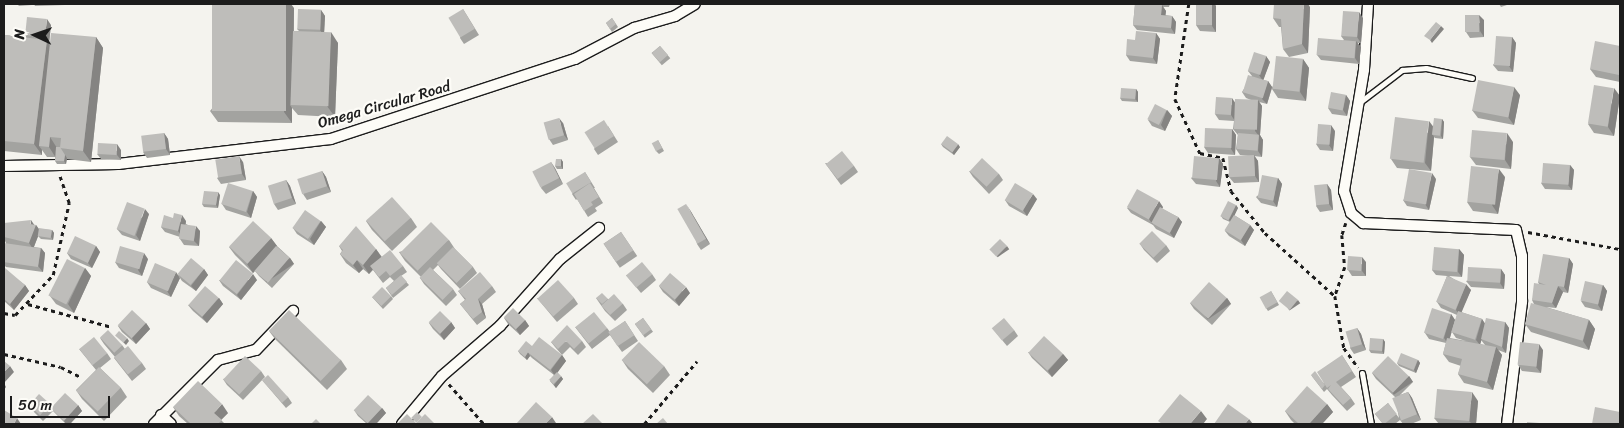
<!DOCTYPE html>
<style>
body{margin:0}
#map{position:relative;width:1624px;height:428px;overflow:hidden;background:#f4f3ee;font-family:Sriracha,sans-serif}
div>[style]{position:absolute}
.path>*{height:2.5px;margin-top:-1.25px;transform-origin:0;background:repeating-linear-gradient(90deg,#1c1c1c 0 4px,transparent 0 8px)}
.roads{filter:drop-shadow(1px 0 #1c1c1c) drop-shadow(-1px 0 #1c1c1c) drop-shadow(0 1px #1c1c1c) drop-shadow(0 -1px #1c1c1c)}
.service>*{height:5px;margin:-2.5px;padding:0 2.5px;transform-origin:2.5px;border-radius:2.5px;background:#fdfcf7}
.minor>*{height:10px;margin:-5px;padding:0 5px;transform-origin:5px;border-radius:5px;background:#fdfcf7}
.wall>*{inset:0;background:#a3a3a0;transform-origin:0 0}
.shaded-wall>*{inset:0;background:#858482;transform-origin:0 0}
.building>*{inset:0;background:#bebdba;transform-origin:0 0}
span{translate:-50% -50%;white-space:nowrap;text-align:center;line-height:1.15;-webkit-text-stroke:4.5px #fdfcf7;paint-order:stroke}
.street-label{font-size:15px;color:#1c1c1c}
.frame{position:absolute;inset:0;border:5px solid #1c1c1c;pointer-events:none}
.north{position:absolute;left:10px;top:10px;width:50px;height:50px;-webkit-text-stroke:4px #fdfcf7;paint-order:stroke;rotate:273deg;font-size:14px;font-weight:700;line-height:20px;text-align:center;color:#1c1c1c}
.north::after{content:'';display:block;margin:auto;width:18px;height:22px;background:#1c1c1c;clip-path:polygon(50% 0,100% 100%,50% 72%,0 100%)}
.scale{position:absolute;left:10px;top:396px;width:100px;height:22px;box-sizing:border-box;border:2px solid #1c1c1c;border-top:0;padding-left:6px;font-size:15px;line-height:18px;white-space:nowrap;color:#1c1c1c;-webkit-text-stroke:4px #fdfcf7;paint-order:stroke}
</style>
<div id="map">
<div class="path">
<i style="left:1189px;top:4px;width:96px;rotate:98.4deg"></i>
<i style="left:1175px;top:99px;width:60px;rotate:65.2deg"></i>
<i style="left:1200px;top:153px;width:24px;rotate:12deg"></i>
<i style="left:1223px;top:158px;width:34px;rotate:76deg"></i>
<i style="left:1231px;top:191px;width:54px;rotate:51deg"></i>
<i style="left:1265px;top:233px;width:94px;rotate:42deg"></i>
<i style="left:1346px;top:223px;width:13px;rotate:108deg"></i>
<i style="left:1342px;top:235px;width:32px;rotate:85deg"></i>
<i style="left:1345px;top:267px;width:31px;rotate:109deg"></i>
<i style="left:1335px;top:296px;width:53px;rotate:80.2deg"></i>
<i style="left:1344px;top:348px;width:24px;rotate:54deg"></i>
<i style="left:1528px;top:232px;width:94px;rotate:10.5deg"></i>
<i style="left:28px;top:304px;width:87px;rotate:15.3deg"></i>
<i style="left:4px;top:313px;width:11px;rotate:10deg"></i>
<i style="left:15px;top:315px;width:55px;rotate:-46.5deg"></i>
<i style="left:53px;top:275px;width:74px;rotate:-77.5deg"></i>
<i style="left:69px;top:203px;width:28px;rotate:-109deg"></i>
<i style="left:4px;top:354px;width:58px;rotate:12.8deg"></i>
<i style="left:61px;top:367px;width:22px;rotate:27deg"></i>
<i style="left:449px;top:384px;width:53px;rotate:48.8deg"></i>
<i style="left:644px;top:424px;width:82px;rotate:-49.9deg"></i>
</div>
<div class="roads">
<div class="service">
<i style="left:1360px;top:102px;width:53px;rotate:-37.3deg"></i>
<i style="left:1402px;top:70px;width:24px;rotate:-5deg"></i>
<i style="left:1426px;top:68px;width:47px;rotate:12.3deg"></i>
<i style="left:1362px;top:373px;width:52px;rotate:80deg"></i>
</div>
<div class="minor">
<i style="left:1368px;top:4px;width:66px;rotate:93.5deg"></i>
<i style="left:1364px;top:70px;width:123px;rotate:99.4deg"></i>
<i style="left:1344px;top:191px;width:23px;rotate:72deg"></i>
<i style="left:1351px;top:213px;width:16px;rotate:40deg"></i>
<i style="left:1363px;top:223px;width:153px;rotate:2.6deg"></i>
<i style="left:1516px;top:230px;width:27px;rotate:77deg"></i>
<i style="left:1522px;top:256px;width:46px;rotate:90deg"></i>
<i style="left:1522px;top:302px;width:123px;rotate:97deg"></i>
<i style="left:4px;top:166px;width:114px;rotate:-1deg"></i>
<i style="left:118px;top:164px;width:214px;rotate:-6.7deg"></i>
<i style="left:331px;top:139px;width:257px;rotate:-18.2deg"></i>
<i style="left:575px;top:59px;width:67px;rotate:-27.7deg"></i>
<i style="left:634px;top:28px;width:43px;rotate:-16.3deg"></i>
<i style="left:675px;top:16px;width:23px;rotate:-31deg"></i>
<i style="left:161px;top:415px;width:13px;rotate:42deg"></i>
<i style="left:154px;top:424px;width:91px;rotate:-45deg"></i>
<i style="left:218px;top:360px;width:39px;rotate:-15deg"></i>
<i style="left:256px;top:350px;width:54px;rotate:-46.5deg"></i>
<i style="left:402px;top:424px;width:62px;rotate:-50.2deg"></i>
<i style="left:442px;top:376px;width:77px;rotate:-40.8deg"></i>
<i style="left:500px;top:326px;width:90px;rotate:-48.2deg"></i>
<i style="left:560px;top:259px;width:50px;rotate:-38.5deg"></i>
</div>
</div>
<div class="wall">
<i style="clip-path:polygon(17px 4px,32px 4px,32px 5px,19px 6px)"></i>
<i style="clip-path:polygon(34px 4px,65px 4px,65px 5px,35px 6px)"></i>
<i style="clip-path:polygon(1135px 4px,1170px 4px,1169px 7px,1163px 7px,1166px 11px,1165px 15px,1172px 16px,1176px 22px,1175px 34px,1137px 30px,1133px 25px)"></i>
<i style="clip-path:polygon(1499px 4px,1510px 4px,1501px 7px)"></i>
<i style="clip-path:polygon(1216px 6px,1216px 32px,1200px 31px,1196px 25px)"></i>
<i style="clip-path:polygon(1310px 7px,1308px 53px,1289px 57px,1283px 49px,1281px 27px,1279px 27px,1273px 18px)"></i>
<i style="clip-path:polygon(294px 8px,294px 31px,299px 31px,297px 29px,321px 10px,325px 16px,324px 32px,338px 43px,335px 117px,298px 115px,292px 108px,292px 123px,218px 122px,210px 111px)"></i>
<i style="clip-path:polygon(463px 9px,479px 35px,464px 44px,460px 38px)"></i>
<i style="clip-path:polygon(612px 18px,618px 27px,612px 32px,606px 23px)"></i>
<i style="clip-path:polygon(1363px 18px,1361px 43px,1357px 43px,1361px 47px,1359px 64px,1321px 60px,1317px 55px,1344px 40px,1341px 36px)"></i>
<i style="clip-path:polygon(1484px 20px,1484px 37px,1470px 38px,1466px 32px)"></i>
<i style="clip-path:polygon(51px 25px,49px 43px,50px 45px,96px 37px,103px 48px,91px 162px,67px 159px,67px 158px,66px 164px,57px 164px,55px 161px,55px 157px,47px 157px,42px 150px,42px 155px,4px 151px,4px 35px,26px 37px,25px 35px)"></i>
<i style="clip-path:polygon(1156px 33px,1160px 39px,1157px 64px,1130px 61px,1126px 55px,1135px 40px)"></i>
<i style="clip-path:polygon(1512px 37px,1516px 43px,1513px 72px,1498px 71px,1493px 65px)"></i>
<i style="left:660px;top:46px;width:16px;height:11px;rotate:50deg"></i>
<i style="clip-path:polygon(1620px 46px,1620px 82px,1596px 77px,1590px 69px)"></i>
<i style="clip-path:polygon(1266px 56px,1270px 62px,1263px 80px,1268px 81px,1272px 87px,1303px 59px,1309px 68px,1306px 101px,1278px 98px,1272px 89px,1272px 88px,1267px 104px,1259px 102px,1262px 106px,1260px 135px,1263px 140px,1262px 157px,1254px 156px,1258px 161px,1259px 182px,1234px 183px,1229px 177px,1249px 156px,1240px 155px,1236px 149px,1238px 135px,1233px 129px,1234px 121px,1219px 120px,1215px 114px,1235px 103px,1251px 100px,1246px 98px,1242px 92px,1252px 76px,1248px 71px)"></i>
<i style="clip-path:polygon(1136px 89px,1138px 92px,1138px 102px,1122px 101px,1120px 98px)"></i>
<i style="clip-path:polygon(1346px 95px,1350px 101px,1347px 116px,1332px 114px,1328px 108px)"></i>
<i style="clip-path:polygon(1520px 95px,1514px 125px,1478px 118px,1472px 110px)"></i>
<i style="clip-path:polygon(1620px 96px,1614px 136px,1594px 133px,1588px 124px)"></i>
<i style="clip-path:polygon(1167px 110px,1172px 116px,1165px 131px,1152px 126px,1148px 120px)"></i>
<i style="clip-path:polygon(1442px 119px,1444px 122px,1443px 139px,1435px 138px,1434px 137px,1431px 171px,1397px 168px,1391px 159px,1434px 128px)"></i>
<i style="clip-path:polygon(563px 123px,568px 140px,553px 145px,549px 139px)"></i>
<i style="clip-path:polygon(608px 126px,618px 142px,598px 155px,594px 149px)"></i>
<i style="clip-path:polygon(1232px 129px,1236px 135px,1235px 155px,1208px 153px,1204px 147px)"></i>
<i style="clip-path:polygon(1335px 131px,1333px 151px,1320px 150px,1316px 144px)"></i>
<i style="clip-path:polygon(164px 133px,168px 139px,170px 155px,147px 158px,143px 152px)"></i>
<i style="clip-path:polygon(658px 140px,664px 151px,659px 154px,656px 151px)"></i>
<i style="clip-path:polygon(1513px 142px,1511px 169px,1476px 165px,1470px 157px)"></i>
<i style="clip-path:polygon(941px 144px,960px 147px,954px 155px,943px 147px)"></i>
<i style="clip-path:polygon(121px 150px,121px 160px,101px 159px,97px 154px)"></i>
<i style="clip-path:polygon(1219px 158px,1223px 164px,1220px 187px,1196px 184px,1191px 178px)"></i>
<i style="clip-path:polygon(561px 159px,563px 162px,563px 169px,557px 169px,555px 166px)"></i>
<i style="clip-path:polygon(243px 162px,246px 180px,221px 184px,217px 178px)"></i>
<i style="clip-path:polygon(551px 162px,563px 184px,546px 194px,541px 188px)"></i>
<i style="clip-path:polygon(825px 163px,854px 166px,858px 172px,841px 185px)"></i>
<i style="clip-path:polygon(1570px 165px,1574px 170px,1572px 190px,1545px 189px,1541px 183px)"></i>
<i style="clip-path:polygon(322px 171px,326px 177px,331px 192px,307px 200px,303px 194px)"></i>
<i style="clip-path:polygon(969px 171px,999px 174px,1003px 180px,989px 194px,973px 177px)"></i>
<i style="clip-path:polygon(585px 172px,595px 188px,594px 188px,603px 203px,595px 208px,597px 211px,588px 217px,577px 199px,576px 200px,572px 194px)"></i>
<i style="clip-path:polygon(1505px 177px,1498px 214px,1473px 211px,1467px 202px)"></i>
<i style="clip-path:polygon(1278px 178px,1282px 184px,1277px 207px,1261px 203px,1256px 197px)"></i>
<i style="clip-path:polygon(1436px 179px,1429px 210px,1407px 206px,1403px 200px)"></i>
<i style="clip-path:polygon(286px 180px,290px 186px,296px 204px,278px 210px,274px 204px)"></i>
<i style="clip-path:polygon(1327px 184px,1331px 190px,1333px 210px,1320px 212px,1316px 206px)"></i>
<i style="clip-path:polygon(253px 191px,257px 197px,251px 218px,226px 210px,222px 204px)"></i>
<i style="clip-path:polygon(220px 195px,218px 208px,204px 207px,202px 204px)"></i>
<i style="clip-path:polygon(1037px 199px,1027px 216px,1009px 206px,1005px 200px)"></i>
<i style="clip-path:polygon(1236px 205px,1238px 208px,1234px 215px,1250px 225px,1254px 230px,1245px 246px,1229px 236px,1225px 231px,1230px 222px,1223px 219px,1221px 216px)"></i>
<i style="clip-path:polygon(1163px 207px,1162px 209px,1178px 217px,1182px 222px,1174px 238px,1156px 229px,1153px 225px,1131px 213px,1127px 208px)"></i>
<i style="clip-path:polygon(690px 210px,710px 244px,701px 250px,697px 244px)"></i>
<i style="clip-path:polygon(149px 214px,140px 241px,122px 235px,117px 229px)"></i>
<i style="clip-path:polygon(411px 218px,417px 227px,392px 251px,372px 230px,366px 221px)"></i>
<i style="clip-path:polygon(186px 221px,186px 224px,200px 231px,199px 246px,184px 245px,180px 239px,180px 237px,165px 232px,161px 227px)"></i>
<i style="clip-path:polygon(321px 221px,326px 227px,314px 245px,297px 234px,293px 228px)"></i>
<i style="clip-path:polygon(4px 223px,36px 225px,39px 229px,52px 230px,54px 233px,53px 240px,41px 239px,38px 236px,39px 234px,34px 247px,41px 248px,45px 253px,43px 272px,6px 267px,4px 265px,6px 243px,4px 239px)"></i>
<i style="left:621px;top:232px;width:29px;height:21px;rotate:56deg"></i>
<i style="clip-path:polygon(271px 238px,277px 246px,290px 258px,294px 264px,272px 288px,259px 276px,255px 271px,253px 273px,235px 255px,229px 247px)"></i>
<i style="clip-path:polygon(449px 240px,455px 249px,473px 267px,477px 273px,460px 289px,441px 269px,438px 265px,433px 270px,453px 289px,457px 295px,446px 306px,424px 284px,420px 278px,421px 277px,405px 261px,399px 252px)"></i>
<i style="clip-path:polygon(1140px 244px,1166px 245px,1170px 251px,1157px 263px,1144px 250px)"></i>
<i style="clip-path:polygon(96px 246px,100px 252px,92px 268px,71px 259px,67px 253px)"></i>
<i style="clip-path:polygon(339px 246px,376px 249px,382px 257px,403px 266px,407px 272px,401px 276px,409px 285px,393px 298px,386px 288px,394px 281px,390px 277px,383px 283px,373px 270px,369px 274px,363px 269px,359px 273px,346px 263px,340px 254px,342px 251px)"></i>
<i style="clip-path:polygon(evenodd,1459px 249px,1464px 255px,1462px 277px,1449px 276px,1471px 290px,1461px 312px,1482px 319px,1484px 323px,1505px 322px,1509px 328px,1506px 353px,1498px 350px,1502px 355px,1493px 390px,1464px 383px,1458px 374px,1461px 366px,1449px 362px,1443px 354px,1446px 343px,1429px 339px,1425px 333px,1451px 314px,1455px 320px,1450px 338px,1466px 341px,1456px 338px,1452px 332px,1457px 315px,1441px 308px,1437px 302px,1447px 276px,1436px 275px,1432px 270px,1459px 249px,1481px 340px,1485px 345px,1480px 344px,1481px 340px)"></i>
<i style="clip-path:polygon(1569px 258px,1573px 264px,1568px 293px,1563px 292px,1556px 308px,1546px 307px,1589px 320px,1595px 329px,1589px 350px,1531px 332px,1525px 324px,1534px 304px,1532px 300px,1539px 284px,1538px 282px)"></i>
<i style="clip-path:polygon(148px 259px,142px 276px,119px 268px,115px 262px)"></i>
<i style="clip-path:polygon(1366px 262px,1366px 276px,1352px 276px,1348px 270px)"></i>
<i style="clip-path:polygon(85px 268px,91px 276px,74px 313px,56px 304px,50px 296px)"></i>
<i style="clip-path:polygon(204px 269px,208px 275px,196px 291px,182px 281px,178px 275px)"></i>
<i style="clip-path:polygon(1501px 269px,1505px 275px,1504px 289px,1471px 287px,1466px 281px)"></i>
<i style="clip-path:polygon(4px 270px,25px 285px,29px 291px,14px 310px,4px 301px)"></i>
<i style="clip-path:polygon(652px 274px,656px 280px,641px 293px,626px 275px)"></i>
<i style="clip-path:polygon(180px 278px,171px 297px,151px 288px,147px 282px)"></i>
<i style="clip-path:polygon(219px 280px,257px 280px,241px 300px,223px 286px)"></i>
<i style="clip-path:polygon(1603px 285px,1607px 291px,1602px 311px,1585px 307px,1581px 301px)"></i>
<i style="clip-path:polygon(492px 286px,496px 292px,482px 304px,486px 318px,477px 325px,460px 304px,465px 300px,458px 291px)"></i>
<i style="clip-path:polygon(659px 286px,690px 293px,679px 306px,663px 292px)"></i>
<i style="clip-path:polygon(1271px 291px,1279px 305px,1268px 311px,1266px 308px)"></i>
<i style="clip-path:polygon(391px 296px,393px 299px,383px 309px,372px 297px)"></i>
<i style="clip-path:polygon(219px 298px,223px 304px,207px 323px,193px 311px,188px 305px)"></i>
<i style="clip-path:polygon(537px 298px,574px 298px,578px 304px,557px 322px)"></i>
<i style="clip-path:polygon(596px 298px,608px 299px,623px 304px,627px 310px,615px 321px,605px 311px)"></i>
<i style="clip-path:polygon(1227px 298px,1231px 304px,1212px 325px,1194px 309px,1190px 303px)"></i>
<i style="clip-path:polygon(504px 318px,525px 320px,529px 326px,520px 335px,508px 324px)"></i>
<i style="left:643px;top:318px;width:17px;height:10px;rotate:54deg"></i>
<i style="clip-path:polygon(625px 321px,638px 341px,622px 352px,610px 335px,592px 349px,575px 327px,607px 328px,610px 332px)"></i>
<i style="clip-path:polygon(451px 322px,455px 328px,444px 340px,433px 329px,429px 323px)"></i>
<i style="clip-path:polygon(146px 323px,150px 329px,136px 344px,122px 332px,118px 326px)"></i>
<i style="clip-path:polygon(1357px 328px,1361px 334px,1366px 350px,1354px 354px,1350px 348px)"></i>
<i style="clip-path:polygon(993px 329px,1014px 330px,1018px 336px,1007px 346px)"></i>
<i style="clip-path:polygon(269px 331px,341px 360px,347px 369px,327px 390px,275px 339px)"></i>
<i style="clip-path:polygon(100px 338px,122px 345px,125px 349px,142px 363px,146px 369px,132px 381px,114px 358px,115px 357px,104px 344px)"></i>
<i style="clip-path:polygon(1383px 339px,1385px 342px,1384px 354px,1371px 353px,1369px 350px)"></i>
<i style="clip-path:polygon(582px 341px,586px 347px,578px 355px,570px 347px,562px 355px,555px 347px,551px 342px)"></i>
<i style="clip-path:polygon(532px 346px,562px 355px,566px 361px,557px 372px,563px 379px,556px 388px,550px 381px,554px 375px,532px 358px,530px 356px,527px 360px,520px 354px,518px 351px)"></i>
<i style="clip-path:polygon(79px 349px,107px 353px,111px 359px,100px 368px,121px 388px,127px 397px,104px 421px,82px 399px,76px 390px,96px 370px)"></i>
<i style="clip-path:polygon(1543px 350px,1541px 373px,1522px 371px,1518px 365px)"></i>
<i style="clip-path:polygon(1028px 352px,1063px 354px,1068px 360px,1052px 377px,1032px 358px)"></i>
<i style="clip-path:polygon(1342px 355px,1356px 377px,1341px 387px,1351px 398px,1355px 404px,1347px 411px,1332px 395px,1327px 389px,1324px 392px,1311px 375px,1324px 383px)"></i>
<i style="clip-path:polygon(622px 360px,664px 366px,670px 375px,653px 393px,628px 369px)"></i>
<i style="clip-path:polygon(1418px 360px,1420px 363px,1416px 373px,1399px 366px,1397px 363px)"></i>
<i style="clip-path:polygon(261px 371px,265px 377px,243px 400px,227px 385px,223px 379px)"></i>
<i style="clip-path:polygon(1372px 373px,1409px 376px,1413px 382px,1400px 395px,1408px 392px,1412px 398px,1421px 420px,1411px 424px,1403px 424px,1400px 420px,1395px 424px,1383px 424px,1375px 414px,1388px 403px,1399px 418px,1395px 397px,1376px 379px)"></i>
<i style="clip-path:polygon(262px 380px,288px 397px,292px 403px,286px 408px)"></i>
<i style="clip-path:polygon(1478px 401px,1476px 424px,1439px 424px,1434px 418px)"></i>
<i style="clip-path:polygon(50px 404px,52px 406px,78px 405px,82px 411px,70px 424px,66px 424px,53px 411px,43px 421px,33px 411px,29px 405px)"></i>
<i style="clip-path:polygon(1327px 404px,1333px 412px,1322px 424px,1295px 424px,1291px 420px,1285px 411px)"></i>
<i style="clip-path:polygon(173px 407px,228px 413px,221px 420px,225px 424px,188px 424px,179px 416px)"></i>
<i style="clip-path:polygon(382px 408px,386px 413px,376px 424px,367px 424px,358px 416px,354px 410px)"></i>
</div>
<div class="shaded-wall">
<i style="clip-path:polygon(286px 4px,291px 4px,294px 8px,292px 105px,290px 105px,292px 108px,292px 123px,284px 112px)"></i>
<i style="clip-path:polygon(1212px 4px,1215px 4px,1216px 6px,1216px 32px,1212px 26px)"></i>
<i style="clip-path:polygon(1304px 4px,1308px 4px,1310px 7px,1308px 53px,1302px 44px)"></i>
<i style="clip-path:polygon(1162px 5px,1166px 11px,1165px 21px,1161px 15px)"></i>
<i style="clip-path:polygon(321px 10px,325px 16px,324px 36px,320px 30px)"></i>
<i style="clip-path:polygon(1359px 12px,1363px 18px,1361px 43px,1357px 37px)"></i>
<i style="clip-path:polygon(1479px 15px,1484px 20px,1484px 37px,1480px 31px)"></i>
<i style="clip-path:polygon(1172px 16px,1176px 22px,1175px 34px,1171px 28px)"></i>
<i style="clip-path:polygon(47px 19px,51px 25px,49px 43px,54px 51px,39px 146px,42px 150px,42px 155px,34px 144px,47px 40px,45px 37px)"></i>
<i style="clip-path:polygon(1441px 26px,1444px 29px,1432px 43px,1430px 40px)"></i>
<i style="clip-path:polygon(331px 32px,338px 43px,335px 117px,327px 106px)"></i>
<i style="clip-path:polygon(1156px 33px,1160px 39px,1157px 64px,1153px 58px)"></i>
<i style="clip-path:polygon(96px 37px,103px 48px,91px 162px,83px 151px)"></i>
<i style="clip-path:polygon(1512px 37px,1516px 43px,1513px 72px,1509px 66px)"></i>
<i style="clip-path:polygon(1356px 41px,1361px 47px,1359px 64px,1355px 58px)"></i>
<i style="clip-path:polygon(1266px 56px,1270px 62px,1263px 81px,1259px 75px)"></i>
<i style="clip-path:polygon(1303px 59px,1309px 68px,1306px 101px,1300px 92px)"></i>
<i style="clip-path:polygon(1268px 81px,1272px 87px,1267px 104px,1262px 99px)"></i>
<i style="clip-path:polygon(1514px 87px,1520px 95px,1514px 125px,1508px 117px)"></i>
<i style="clip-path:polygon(1614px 88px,1620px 96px,1614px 136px,1608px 127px)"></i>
<i style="clip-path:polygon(1136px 89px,1138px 92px,1138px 102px,1135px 99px)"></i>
<i style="clip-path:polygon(1346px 95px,1350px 101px,1347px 116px,1343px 110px)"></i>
<i style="clip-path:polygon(1232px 98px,1236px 104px,1235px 121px,1231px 115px)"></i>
<i style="clip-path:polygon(1258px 100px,1262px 106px,1260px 135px,1263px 140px,1262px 157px,1258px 151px,1259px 136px,1255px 131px)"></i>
<i style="clip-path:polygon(1167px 110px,1172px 116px,1165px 131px,1161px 125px)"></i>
<i style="clip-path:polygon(559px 118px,563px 123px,568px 140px,564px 135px)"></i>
<i style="clip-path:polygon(1442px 119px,1444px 122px,1443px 139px,1441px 136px)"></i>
<i style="clip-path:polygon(1429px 121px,1435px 129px,1433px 135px,1434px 137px,1431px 171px,1425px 163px)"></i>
<i style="clip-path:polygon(1331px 125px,1335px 131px,1333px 151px,1329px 145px)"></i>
<i style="clip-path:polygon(1232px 129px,1236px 135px,1235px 155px,1231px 149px)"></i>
<i style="clip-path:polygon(164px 133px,168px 139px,170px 155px,166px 149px)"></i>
<i style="clip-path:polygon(1507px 133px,1513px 142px,1511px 169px,1505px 160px)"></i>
<i style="clip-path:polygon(50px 137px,57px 148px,56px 158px,49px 147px)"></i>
<i style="clip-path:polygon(117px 144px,121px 150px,121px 160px,117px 155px)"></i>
<i style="clip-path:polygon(958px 144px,960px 147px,954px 155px,952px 152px)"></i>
<i style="clip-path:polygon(65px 155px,67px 158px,66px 164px,64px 161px)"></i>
<i style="clip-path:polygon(1254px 155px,1258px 161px,1259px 182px,1255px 176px)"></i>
<i style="clip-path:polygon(239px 156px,243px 162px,246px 180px,242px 174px)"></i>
<i style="clip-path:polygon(1219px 158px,1223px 164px,1220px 187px,1216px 181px)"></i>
<i style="clip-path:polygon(561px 159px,563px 162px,563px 169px,561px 166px)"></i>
<i style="clip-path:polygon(551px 162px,555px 168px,563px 184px,559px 178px)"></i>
<i style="clip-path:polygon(1570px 165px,1574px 170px,1572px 190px,1568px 185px)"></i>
<i style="clip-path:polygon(1499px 169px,1505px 177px,1498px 214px,1492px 205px)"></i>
<i style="clip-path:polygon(322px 171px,326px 177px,331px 192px,327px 186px)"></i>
<i style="clip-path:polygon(1432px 173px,1436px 179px,1429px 210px,1425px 204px)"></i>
<i style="clip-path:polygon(1278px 178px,1282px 184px,1277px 207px,1273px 201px)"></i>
<i style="clip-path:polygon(286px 180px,290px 186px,296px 204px,292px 198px)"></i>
<i style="clip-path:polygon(1327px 184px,1331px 190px,1333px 210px,1329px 204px)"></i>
<i style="clip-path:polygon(253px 191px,257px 197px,251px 218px,247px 212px)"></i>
<i style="clip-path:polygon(218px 192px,220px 195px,218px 208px,216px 205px)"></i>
<i style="clip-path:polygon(1033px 194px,1037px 199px,1027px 216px,1023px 210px)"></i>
<i style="clip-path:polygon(1159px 201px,1163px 207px,1153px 224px,1152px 223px,1153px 225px,1149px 219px)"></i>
<i style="clip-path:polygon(686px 204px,690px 210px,710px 244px,706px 239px)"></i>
<i style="clip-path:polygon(1236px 205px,1238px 208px,1231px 223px,1229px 220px)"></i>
<i style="clip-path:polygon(145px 209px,149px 214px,140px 241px,136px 235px)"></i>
<i style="clip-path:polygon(182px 215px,186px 221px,182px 237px,178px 231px)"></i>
<i style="clip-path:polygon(1178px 217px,1182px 222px,1174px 238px,1170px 233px)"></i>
<i style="clip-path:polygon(31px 220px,35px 226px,36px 225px,40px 231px,33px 249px,29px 243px)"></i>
<i style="clip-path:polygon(321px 221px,326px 227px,314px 245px,310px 239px)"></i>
<i style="clip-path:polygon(1250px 225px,1254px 230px,1245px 246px,1241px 240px)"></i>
<i style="clip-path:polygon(196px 226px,200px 231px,199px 246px,194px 241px)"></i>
<i style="clip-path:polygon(52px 230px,54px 233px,53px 240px,51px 237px)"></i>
<i style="clip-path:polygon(271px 238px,277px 246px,253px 273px,247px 264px)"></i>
<i style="clip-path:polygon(96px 246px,100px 252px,92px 268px,88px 263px)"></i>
<i style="left:1007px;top:246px;width:4px;height:14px;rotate:56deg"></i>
<i style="clip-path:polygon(41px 248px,45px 253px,43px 272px,38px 266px)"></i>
<i style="clip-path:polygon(376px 249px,382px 258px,369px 274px,363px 265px)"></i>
<i style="clip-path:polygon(1459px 249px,1464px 255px,1462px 277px,1458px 272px)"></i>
<i style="clip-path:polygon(144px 253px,148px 259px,142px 276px,138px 270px)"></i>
<i style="clip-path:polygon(1362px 257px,1366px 262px,1366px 276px,1362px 271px)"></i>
<i style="left:290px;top:258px;width:7px;height:33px;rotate:56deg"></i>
<i style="clip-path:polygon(1569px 258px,1573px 264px,1568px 293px,1564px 287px)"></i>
<i style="clip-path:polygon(357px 260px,363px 269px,359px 273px,353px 265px)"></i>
<i style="clip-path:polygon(85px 268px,91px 276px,74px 313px,68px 304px)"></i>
<i style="clip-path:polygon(204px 269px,208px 275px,196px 291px,191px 286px)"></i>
<i style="clip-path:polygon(1501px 269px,1505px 275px,1504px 289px,1500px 283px)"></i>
<i style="clip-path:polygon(176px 272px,180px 278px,171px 297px,167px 291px)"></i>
<i style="clip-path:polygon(253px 274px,257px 280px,241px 300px,237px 295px)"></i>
<i style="clip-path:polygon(1466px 284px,1471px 290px,1460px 316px,1456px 310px)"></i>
<i style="clip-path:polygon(25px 285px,29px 291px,14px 310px,10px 304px)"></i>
<i style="clip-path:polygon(1603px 285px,1607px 291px,1602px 311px,1598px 305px)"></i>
<i style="clip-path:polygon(1558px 286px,1563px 292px,1556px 308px,1552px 303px)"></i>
<i style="clip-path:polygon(686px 287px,690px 293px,679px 306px,675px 300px)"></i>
<i style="clip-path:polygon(219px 298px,223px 304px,207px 323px,202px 317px)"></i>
<i style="left:1227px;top:298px;width:7px;height:28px;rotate:56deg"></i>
<i style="clip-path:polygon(478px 299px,482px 304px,486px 318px,482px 312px)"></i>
<i style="left:1298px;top:300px;width:4px;height:13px;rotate:56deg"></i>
<i style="clip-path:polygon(1451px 314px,1455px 320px,1448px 344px,1444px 338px)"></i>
<i style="clip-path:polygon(1482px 319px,1486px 325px,1480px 345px,1476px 340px)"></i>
<i style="clip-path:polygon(525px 320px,529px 326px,520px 335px,516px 329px)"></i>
<i style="clip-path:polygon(1589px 320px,1595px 329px,1589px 350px,1583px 341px)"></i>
<i style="clip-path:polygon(451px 322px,455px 328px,444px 340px,440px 334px)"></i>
<i style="clip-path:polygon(1505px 322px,1509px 328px,1506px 353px,1502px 347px)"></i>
<i style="clip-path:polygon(146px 323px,150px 329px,136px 344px,132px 338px)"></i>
<i style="clip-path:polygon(1357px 328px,1361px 334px,1366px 350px,1362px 344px)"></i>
<i style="clip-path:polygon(127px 338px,129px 341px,126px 345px,123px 342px)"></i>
<i style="clip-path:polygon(1383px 339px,1385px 342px,1384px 354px,1382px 351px)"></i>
<i style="clip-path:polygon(1539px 344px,1543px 350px,1541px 373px,1536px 367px)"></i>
<i style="clip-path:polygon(1496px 347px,1502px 355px,1493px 390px,1487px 382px)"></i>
<i style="clip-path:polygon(528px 352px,530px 356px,527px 360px,525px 357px)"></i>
<i style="clip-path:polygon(1063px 354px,1068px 360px,1052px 377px,1048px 371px)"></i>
<i style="clip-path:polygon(562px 355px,566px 361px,555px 376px,551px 370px)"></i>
<i style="clip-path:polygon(1418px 360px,1420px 363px,1416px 373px,1414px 370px)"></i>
<i style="clip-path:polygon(10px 366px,14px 372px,4px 383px,4px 372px)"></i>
<i style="clip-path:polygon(561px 376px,563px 379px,556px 388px,554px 385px)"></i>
<i style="left:1409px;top:376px;width:7px;height:23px;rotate:56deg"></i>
<i style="clip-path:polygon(4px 383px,6px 387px,4px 390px)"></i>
<i style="clip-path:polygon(1408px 392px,1412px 398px,1421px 420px,1417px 414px)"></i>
<i style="clip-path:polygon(1472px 392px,1478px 401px,1476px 424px,1472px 424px,1469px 421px)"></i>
<i style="clip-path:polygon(222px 404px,228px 413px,220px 421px,214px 413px)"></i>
<i style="clip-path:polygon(1327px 404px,1333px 412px,1322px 424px,1309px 424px)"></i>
<i style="clip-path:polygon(78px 405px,82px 411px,70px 424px,66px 424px,64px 421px)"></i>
<i style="clip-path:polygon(382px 408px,386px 413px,376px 424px,369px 424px,368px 423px)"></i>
<i style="clip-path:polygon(1201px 411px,1207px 419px,1203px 424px,1190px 424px)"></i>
<i style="clip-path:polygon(552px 417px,556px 423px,555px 424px,545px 424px)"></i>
<i style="clip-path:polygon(17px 418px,21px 424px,14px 424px)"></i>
<i style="clip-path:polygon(1249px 419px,1253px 424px,1245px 424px)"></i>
</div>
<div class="building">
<i style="left:212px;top:4px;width:74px;height:107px"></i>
<i style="clip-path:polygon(1135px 4px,1162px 5px,1161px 15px,1172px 16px,1171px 28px,1133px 25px)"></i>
<i style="left:1196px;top:4px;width:16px;height:21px"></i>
<i style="clip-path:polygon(1274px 4px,1304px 4px,1302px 44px,1283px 49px,1281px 19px,1273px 18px)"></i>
<i style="left:298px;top:9px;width:23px;height:20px;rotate:2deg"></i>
<i style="left:463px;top:9px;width:23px;height:17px;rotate:59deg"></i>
<i style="left:1343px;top:11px;width:16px;height:25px;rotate:4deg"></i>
<i style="left:1465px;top:15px;width:14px;height:17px"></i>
<i style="left:27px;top:17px;width:20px;height:18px;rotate:6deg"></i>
<i style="clip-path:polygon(612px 18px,616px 24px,610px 29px,606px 23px)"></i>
<i style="clip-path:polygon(1436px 22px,1441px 26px,1430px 40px,1424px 36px)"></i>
<i style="left:293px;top:31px;width:38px;height:74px;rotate:2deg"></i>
<i style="clip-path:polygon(1136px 31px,1156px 33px,1153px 58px,1126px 55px,1127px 39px,1135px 40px)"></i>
<i style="clip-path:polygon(51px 33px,96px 37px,83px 151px,60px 148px,61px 138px,50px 137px,49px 147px,39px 146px)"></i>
<i style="clip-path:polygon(4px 35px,47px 40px,34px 144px,4px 141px)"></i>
<i style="left:1496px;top:36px;width:16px;height:29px;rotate:4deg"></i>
<i style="left:1318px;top:38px;width:38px;height:17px;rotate:5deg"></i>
<i style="clip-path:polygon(1595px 41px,1620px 46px,1620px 71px,1619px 75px,1590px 69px)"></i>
<i style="left:660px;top:46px;width:12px;height:11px;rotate:48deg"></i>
<i style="left:1254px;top:52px;width:13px;height:20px;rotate:18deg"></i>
<i style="left:1276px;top:56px;width:27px;height:33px;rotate:6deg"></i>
<i style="left:1248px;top:75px;width:21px;height:18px;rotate:17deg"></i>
<i style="left:1478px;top:80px;width:37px;height:31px;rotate:11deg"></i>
<i style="left:1594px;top:85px;width:20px;height:39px;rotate:9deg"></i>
<i style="left:1121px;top:88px;width:15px;height:10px;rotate:4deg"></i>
<i style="left:1331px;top:92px;width:15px;height:16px;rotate:11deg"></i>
<i style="left:1216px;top:97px;width:16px;height:17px;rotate:4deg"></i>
<i style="left:1235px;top:99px;width:23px;height:30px;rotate:2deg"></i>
<i style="left:1155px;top:104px;width:13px;height:17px;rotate:27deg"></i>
<i style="left:1395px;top:117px;width:34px;height:42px;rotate:7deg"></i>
<i style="left:559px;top:118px;width:18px;height:16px;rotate:74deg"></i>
<i style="left:1434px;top:118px;width:8px;height:17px;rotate:7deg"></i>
<i style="left:604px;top:120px;width:19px;height:23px;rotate:58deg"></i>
<i style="left:1318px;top:124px;width:13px;height:20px;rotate:4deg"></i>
<i style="left:1205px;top:128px;width:27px;height:19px;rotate:2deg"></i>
<i style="left:1472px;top:130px;width:35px;height:27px;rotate:5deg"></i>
<i style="left:164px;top:133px;width:16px;height:23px;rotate:83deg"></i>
<i style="left:1238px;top:133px;width:21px;height:16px;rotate:5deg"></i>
<i style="left:947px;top:136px;width:14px;height:10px;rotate:36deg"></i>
<i style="left:658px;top:140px;width:9px;height:7px;rotate:63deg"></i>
<i style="left:98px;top:143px;width:19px;height:11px;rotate:3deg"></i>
<i style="clip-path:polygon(56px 147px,60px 147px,65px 155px,64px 161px,55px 161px)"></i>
<i style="left:842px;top:151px;width:19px;height:21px;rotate:51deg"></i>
<i style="left:1254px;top:155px;width:21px;height:26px;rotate:87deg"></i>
<i style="left:239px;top:156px;width:18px;height:24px;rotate:81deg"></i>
<i style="left:1194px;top:156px;width:25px;height:22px;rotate:5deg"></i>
<i style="left:982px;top:158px;width:23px;height:18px;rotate:43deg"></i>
<i style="clip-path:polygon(556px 159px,561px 159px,561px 166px,555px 166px)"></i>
<i style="left:551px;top:162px;width:18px;height:21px;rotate:63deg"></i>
<i style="left:1543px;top:163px;width:27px;height:20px;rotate:4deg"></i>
<i style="left:1471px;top:166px;width:28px;height:36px;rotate:6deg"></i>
<i style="left:1409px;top:169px;width:23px;height:32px;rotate:10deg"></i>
<i style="left:322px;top:171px;width:16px;height:26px;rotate:72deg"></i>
<i style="left:585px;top:172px;width:12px;height:22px;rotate:59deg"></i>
<i style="left:1262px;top:175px;width:16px;height:23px;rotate:11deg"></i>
<i style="left:286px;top:180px;width:19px;height:19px;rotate:72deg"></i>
<i style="left:228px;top:183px;width:26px;height:22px;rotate:18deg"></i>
<i style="clip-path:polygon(590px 183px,599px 197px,591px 202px,593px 205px,584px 211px,574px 194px)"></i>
<i style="left:1015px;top:183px;width:21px;height:20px;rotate:31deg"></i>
<i style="left:1327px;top:184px;width:20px;height:13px;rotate:84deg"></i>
<i style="left:1137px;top:189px;width:25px;height:21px;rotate:29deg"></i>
<i style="clip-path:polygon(204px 191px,218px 192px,216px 205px,202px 204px)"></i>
<i style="left:392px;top:197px;width:28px;height:35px;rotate:48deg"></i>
<i style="left:1228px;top:201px;width:9px;height:17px;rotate:27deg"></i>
<i style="left:127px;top:202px;width:19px;height:29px;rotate:21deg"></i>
<i style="left:686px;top:204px;width:40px;height:10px;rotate:60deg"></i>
<i style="left:1160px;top:207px;width:21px;height:18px;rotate:29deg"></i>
<i style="left:305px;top:210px;width:19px;height:22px;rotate:35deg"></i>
<i style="clip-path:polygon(174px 213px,182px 215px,178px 231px,161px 227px,164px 215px,173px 218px)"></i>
<i style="left:1234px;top:215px;width:19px;height:18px;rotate:32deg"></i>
<i style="clip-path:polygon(31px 220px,30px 224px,36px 225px,29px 243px,4px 237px,4px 223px)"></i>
<i style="left:253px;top:221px;width:25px;height:35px;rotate:43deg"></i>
<i style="left:431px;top:222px;width:25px;height:44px;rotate:45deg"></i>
<i style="left:181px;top:224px;width:15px;height:15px;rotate:8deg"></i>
<i style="clip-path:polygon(356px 226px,376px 249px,363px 265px,357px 260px,353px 265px,340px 254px,343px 250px,339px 246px)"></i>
<i style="left:39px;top:228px;width:13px;height:8px;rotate:9deg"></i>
<i style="left:1152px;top:231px;width:20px;height:18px;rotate:45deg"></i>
<i style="left:621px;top:232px;width:22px;height:21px;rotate:56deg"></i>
<i style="left:75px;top:236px;width:23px;height:19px;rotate:25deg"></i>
<i style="left:1000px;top:239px;width:10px;height:15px;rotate:45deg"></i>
<i style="left:4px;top:243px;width:37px;height:19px;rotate:8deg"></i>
<i style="left:120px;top:246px;width:25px;height:17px;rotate:16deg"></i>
<i style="left:276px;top:246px;width:18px;height:33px;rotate:41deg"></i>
<i style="left:453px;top:247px;width:28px;height:23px;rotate:45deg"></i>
<i style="left:1434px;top:247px;width:25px;height:23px;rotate:5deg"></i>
<i style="clip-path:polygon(390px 250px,403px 266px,390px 276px,386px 271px,379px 277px,370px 266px)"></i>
<i style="clip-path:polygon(1543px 254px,1569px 258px,1564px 287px,1558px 286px,1552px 303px,1532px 300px,1534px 283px,1546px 285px,1538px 282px)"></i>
<i style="left:1348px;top:256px;width:14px;height:14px;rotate:4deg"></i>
<i style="left:191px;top:258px;width:17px;height:21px;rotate:40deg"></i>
<i style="left:67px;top:259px;width:20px;height:41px;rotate:27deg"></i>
<i style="left:236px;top:260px;width:22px;height:26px;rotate:39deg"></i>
<i style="left:642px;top:262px;width:16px;height:21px;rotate:50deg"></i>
<i style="left:155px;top:263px;width:23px;height:21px;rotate:23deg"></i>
<i style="left:430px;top:267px;width:32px;height:15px;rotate:44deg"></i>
<i style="left:1468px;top:267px;width:33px;height:14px;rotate:3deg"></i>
<i style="clip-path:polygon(5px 268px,25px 285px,10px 304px,4px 299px,4px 270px)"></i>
<i style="clip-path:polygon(480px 272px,492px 286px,478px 299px,482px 312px,473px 319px,460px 304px,466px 299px,458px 291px)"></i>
<i style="left:670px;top:273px;width:21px;height:17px;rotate:41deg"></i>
<i style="left:401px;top:275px;width:9px;height:20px;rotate:49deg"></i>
<i style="left:1447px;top:276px;width:21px;height:28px;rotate:23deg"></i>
<i style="left:558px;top:280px;width:24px;height:28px;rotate:48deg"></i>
<i style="left:1585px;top:281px;width:18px;height:20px;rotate:13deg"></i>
<i style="left:1209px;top:282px;width:24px;height:28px;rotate:42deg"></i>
<i style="left:205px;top:286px;width:18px;height:25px;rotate:41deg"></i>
<i style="left:382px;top:287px;width:13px;height:14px;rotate:45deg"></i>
<i style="left:1271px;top:291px;width:13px;height:13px;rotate:61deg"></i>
<i style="left:1287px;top:291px;width:14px;height:13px;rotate:39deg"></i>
<i style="clip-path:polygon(602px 293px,608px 299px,602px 304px,596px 298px)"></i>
<i style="left:614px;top:294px;width:13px;height:17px;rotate:48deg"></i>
<i style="left:1531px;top:303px;width:60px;height:22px;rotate:16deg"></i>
<i style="left:513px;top:308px;width:17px;height:13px;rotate:45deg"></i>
<i style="left:1432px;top:308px;width:20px;height:26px;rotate:18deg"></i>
<i style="left:132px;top:310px;width:19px;height:21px;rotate:43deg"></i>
<i style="left:289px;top:310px;width:72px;height:29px;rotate:44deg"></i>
<i style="left:440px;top:311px;width:16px;height:16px;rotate:45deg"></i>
<i style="left:1458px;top:311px;width:25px;height:22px;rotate:18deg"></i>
<i style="left:594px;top:312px;width:21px;height:24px;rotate:51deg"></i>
<i style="left:643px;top:318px;width:14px;height:10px;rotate:54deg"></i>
<i style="left:1004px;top:318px;width:16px;height:16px;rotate:50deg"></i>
<i style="clip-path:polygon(1486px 318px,1505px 322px,1502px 347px,1481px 339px)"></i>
<i style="left:625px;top:321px;width:17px;height:20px;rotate:57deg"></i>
<i style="clip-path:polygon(567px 325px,582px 341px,574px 349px,566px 341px,558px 349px,551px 342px)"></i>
<i style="left:1357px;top:328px;width:17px;height:12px;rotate:73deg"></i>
<i style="left:108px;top:330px;width:21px;height:11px;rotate:47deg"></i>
<i style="left:119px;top:331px;width:11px;height:6px;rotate:41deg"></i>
<i style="left:1044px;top:336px;width:26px;height:23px;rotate:43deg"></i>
<i style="left:94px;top:337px;width:21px;height:19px;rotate:51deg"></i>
<i style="left:539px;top:337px;width:29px;height:19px;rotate:38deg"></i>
<i style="left:1370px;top:338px;width:13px;height:12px;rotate:4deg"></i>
<i style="clip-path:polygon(1447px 338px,1496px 347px,1487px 382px,1458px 374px,1462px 359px,1443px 354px)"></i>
<i style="clip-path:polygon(526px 341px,532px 346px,525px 357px,518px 351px)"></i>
<i style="left:639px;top:342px;width:35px;height:25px;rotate:44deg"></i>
<i style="left:1520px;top:342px;width:19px;height:23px;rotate:6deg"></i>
<i style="left:128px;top:346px;width:22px;height:18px;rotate:51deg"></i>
<i style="left:1401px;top:353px;width:18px;height:11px;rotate:22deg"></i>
<i style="clip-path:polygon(1342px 355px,1352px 371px,1336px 382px,1351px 398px,1343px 405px,1328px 389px,1331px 385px,1327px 388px,1317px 372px)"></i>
<i style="left:245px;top:356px;width:22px;height:32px;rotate:43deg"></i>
<i style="left:1388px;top:356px;width:29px;height:23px;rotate:44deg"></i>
<i style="clip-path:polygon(4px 361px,10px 366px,4px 372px)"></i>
<i style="left:99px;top:367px;width:30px;height:33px;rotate:44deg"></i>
<i style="clip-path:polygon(1315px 371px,1325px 385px,1322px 389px,1311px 375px)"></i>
<i style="left:557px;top:372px;width:6px;height:11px;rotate:45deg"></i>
<i style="left:268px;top:375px;width:30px;height:8px;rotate:48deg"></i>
<i style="clip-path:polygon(198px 381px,222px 404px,214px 413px,222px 420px,218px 424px,191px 424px,173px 407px)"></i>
<i style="clip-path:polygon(1307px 386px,1327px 404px,1309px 424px,1299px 424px,1285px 411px)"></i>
<i style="left:1437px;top:389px;width:35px;height:29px;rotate:5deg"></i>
<i style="left:1408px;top:392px;width:24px;height:17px;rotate:68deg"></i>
<i style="left:65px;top:393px;width:18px;height:21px;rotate:43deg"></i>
<i style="left:39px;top:394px;width:15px;height:15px;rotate:42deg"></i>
<i style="clip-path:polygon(1180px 394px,1201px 411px,1190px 424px,1162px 424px,1158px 421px)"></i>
<i style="left:368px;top:395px;width:19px;height:21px;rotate:43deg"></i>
<i style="clip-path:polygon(536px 402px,552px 417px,545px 424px,516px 424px)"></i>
<i style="left:1388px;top:403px;width:14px;height:17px;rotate:51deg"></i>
<i style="clip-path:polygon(1228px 404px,1249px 419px,1245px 424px,1214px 424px)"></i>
<i style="clip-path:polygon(1595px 407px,1620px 412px,1620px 424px,1592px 424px)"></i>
<i style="clip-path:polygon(4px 410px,17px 418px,14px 424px,4px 424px)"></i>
<i style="left:417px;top:412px;width:7px;height:8px;rotate:45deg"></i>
<i style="clip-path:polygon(407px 414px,416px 423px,415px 424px,397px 424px)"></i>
<i style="clip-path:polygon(425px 414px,435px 424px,415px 424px)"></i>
<i style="clip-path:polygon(593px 414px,603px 424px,582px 424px)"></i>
<i style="clip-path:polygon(663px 418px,668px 424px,656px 424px)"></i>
<i style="clip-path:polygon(316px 419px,321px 424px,311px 424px)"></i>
<i style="clip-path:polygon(1527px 422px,1552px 424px,1527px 424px)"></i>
</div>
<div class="street-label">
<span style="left:384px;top:105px;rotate:-16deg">Omega Circular Road</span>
</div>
<div class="frame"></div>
<div class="north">N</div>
<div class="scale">50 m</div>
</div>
